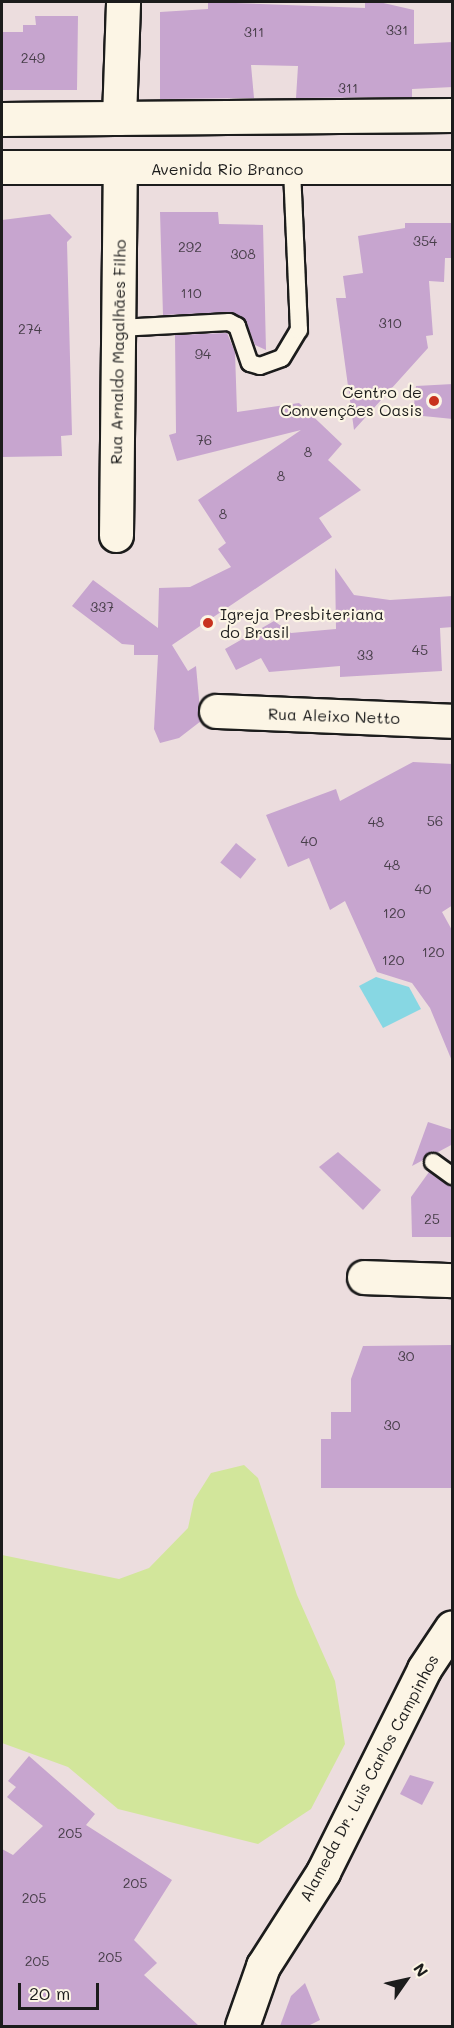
<!DOCTYPE html>
<meta charset="utf-8">
<style>
body{margin:0}
#map{position:relative;width:454px;height:2028px;overflow:hidden;background:#ecddde;font-family:Mali,sans-serif}
div>[style]{position:absolute}
.green>*{inset:0;background:#d2e69b}
.water>*{inset:0;background:#87d7e3}
.building>*{inset:0;background:#c7a5cf;transform-origin:0 0}
.roads{filter:drop-shadow(2px 0 #1c1c1c) drop-shadow(-2px 0 #1c1c1c) drop-shadow(0 2px #1c1c1c) drop-shadow(0 -2px #1c1c1c)}
.lane>*{height:16px;margin:-8px;padding:0 8px;transform-origin:8px;border-radius:8px;background:#fcf5e5}
.street>*{height:33px;margin:-16.5px;padding:0 16.5px;transform-origin:16.5px;border-radius:16.5px;background:#fcf5e5}
.secondary>*{height:33px;margin:-16.5px;padding:0 16.5px;transform-origin:16.5px;border-radius:16.5px;background:#fcf5e5}
.dots>*{width:16px;height:16px;translate:-50% -50%;box-sizing:border-box;border:3px solid #fcf5e5;border-radius:50%}
span{translate:-50% -50%;white-space:nowrap;text-align:center;line-height:1.15;-webkit-text-stroke:4.5px #fcf5e5;paint-order:stroke}
.number-label{font-size:14px;color:#473e49}
.number-label span{-webkit-text-stroke-width:0}
.street-label{font-size:16px;color:#1c1c1c}
.poi-label{font-size:16px;color:#1c1c1c}
.right{translate:-100% -50%;text-align:right}
.left{translate:0 -50%;text-align:left}
.frame{position:absolute;inset:0;border:3px solid #1c1c1c;pointer-events:none}
.north{position:absolute;left:376px;top:1950px;width:60px;height:60px;-webkit-text-stroke:4px #fcf5e5;paint-order:stroke;rotate:56deg;font-size:16px;font-weight:700;line-height:24px;text-align:center;color:#1c1c1c}
.north::after{content:'';display:block;margin:auto;width:21px;height:27px;background:#1c1c1c;clip-path:polygon(50% 0,100% 100%,50% 72%,0 100%)}
.scale{position:absolute;left:18px;top:1983px;width:81px;height:27px;box-sizing:border-box;border:3px solid #1c1c1c;border-top:0;padding-left:8px;font-size:18px;line-height:21px;white-space:nowrap;color:#1c1c1c;-webkit-text-stroke:4px #fcf5e5;paint-order:stroke}
</style>
<div id="map">
<div class="green">
<i style="clip-path:polygon(244px 1465px,258px 1478px,297px 1595px,335px 1681px,345px 1744px,311px 1809px,258px 1844px,118px 1809px,68px 1767px,2px 1743px,2px 1555px,119px 1579px,149px 1568px,188px 1528px,194px 1500px,211px 1473px)"></i>
</div>
<div class="water">
<i style="clip-path:polygon(376px 977px,409px 987px,421px 1009px,383px 1028px,359px 986px)"></i>
</div>
<div class="building">
<i style="clip-path:polygon(208px 2px,365px 8px,365px 2px,379px 2px,414px 10px,414px 44px,453px 42px,453px 87px,412px 89px,412px 97px,296px 98px,298px 66px,251px 65px,254px 98px,160px 99px,160px 12px,208px 9px)"></i>
<i style="clip-path:polygon(35px 16px,78px 16px,77px 90px,2px 90px,2px 32px,23px 32px,23px 25px,36px 25px)"></i>
<i style="clip-path:polygon(160px 212px,218px 212px,219px 224px,263px 225px,266px 350px,255px 345px,246px 322px,233px 312px,163px 315px)"></i>
<i style="clip-path:polygon(50px 214px,72px 237px,67px 242px,72px 435px,61px 436px,62px 456px,2px 457px,2px 220px)"></i>
<i style="clip-path:polygon(405px 223px,453px 223px,453px 258px,445px 258px,444px 282px,429px 281px,433px 335px,426px 336px,428px 348px,354px 430px,336px 298px,346px 298px,343px 276px,363px 273px,358px 236px,405px 228px)"></i>
<i style="clip-path:polygon(227px 333px,235px 352px,237px 412px,299px 403px,342px 444px,328px 460px,361px 490px,319px 518px,332px 537px,172px 645px,188px 671px,196px 666px,201px 721px,179px 738px,160px 743px,154px 729px,158px 655px,134px 655px,134px 645px,122px 644px,72px 606px,93px 580px,158px 628px,159px 588px,190px 587px,231px 567px,218px 549px,226px 543px,198px 500px,301px 430px,177px 461px,169px 435px,176px 433px,175px 335px)"></i>
<i style="clip-path:polygon(453px 384px,453px 419px,413px 415px,416px 386px)"></i>
<i style="clip-path:polygon(335px 568px,354px 595px,390px 600px,453px 596px,453px 627px,440px 628px,442px 671px,340px 677px,340px 666px,269px 672px,261px 658px,236px 670px,225px 649px,274px 621px,291px 633px,336px 629px)"></i>
<i style="clip-path:polygon(413px 762px,453px 764px,453px 905px,442px 912px,453px 932px,452px 1061px,430px 1008px,412px 983px,377px 972px,345px 901px,330px 910px,309px 858px,288px 867px,266px 815px,336px 789px,340px 801px)"></i>
<i style="left:236px;top:843px;width:26px;height:25px;rotate:39deg"></i>
<i style="clip-path:polygon(428px 1122px,453px 1130px,453px 1144px,412px 1166px)"></i>
<i style="clip-path:polygon(338px 1152px,381px 1190px,363px 1210px,319px 1167px)"></i>
<i style="clip-path:polygon(429px 1172px,453px 1186px,453px 1237px,412px 1237px,411px 1197px)"></i>
<i style="clip-path:polygon(453px 1345px,453px 1488px,321px 1488px,321px 1439px,331px 1439px,331px 1412px,351px 1412px,351px 1379px,363px 1346px)"></i>
<i style="clip-path:polygon(29px 1756px,95px 1814px,86px 1825px,172px 1880px,134px 1940px,157px 1963px,144px 1975px,199px 2026px,2px 2026px,2px 1849px,13px 1855px,43px 1826px,7px 1797px,16px 1787px,8px 1781px)"></i>
<i style="clip-path:polygon(410px 1775px,434px 1782px,422px 1805px,400px 1794px)"></i>
<i style="clip-path:polygon(305px 1983px,320px 2020px,308px 2026px,280px 2026px,291px 1996px)"></i>
</div>
<div class="roads">
<div class="lane">
<i style="left:119px;top:328px;width:110px;rotate:-3.1deg"></i>
<i style="left:229px;top:322px;width:9px;rotate:27deg"></i>
<i style="left:237px;top:326px;width:39px;rotate:71deg"></i>
<i style="left:250px;top:363px;width:10px;rotate:17deg"></i>
<i style="left:260px;top:366px;width:23px;rotate:-20deg"></i>
<i style="left:282px;top:358px;width:33px;rotate:-59deg"></i>
<i style="left:299px;top:330px;width:161px;rotate:-92.5deg"></i>
<i style="left:433px;top:1162px;width:24px;rotate:36deg"></i>
</div>
<div class="street">
<i style="left:119px;top:118px;width:116px;rotate:-88deg"></i>
<i style="left:116px;top:535px;width:366px;rotate:-89.4deg"></i>
<i style="left:216px;top:711px;width:236px;rotate:2.4deg"></i>
<i style="left:364px;top:1277px;width:88px;rotate:2deg"></i>
<i style="left:242px;top:2026px;width:64px;rotate:-70.7deg"></i>
<i style="left:263px;top:1966px;width:112px;rotate:-57.4deg"></i>
<i style="left:323px;top:1872px;width:227px;rotate:-63.5deg"></i>
<i style="left:424px;top:1669px;width:50px;rotate:-56.3deg"></i>
</div>
<div class="secondary">
<i style="left:2px;top:119px;width:450px;rotate:-0.5deg"></i>
<i style="left:2px;top:167px;width:450px"></i>
</div>
</div>
<div class="dots">
<i style="left:434px;top:401px;background:#c8321e"></i>
<i style="left:208px;top:623px;background:#c8321e"></i>
</div>
<div class="number-label">
<span style="left:397px;top:30px">331</span>
<span style="left:254px;top:32px">311</span>
<span style="left:33px;top:58px">249</span>
<span style="left:348px;top:88px">311</span>
<span style="left:425px;top:241px">354</span>
<span style="left:190px;top:247px">292</span>
<span style="left:243px;top:254px">308</span>
<span style="left:191px;top:293px">110</span>
<span style="left:390px;top:323px">310</span>
<span style="left:30px;top:329px">274</span>
<span style="left:203px;top:354px">94</span>
<span style="left:204px;top:440px">76</span>
<span style="left:308px;top:452px">8</span>
<span style="left:281px;top:476px">8</span>
<span style="left:223px;top:514px">8</span>
<span style="left:102px;top:607px">337</span>
<span style="left:420px;top:650px">45</span>
<span style="left:365px;top:655px">33</span>
<span style="left:435px;top:821px">56</span>
<span style="left:376px;top:822px">48</span>
<span style="left:309px;top:841px">40</span>
<span style="left:392px;top:865px">48</span>
<span style="left:423px;top:889px">40</span>
<span style="left:394px;top:913px">120</span>
<span style="left:433px;top:952px">120</span>
<span style="left:393px;top:960px">120</span>
<span style="left:432px;top:1219px">25</span>
<span style="left:406px;top:1356px">30</span>
<span style="left:392px;top:1425px">30</span>
<span style="left:70px;top:1833px">205</span>
<span style="left:135px;top:1883px">205</span>
<span style="left:34px;top:1898px">205</span>
<span style="left:110px;top:1957px">205</span>
<span style="left:37px;top:1961px">205</span>
</div>
<div class="street-label">
<span style="left:227px;top:169px">Avenida Rio Branco</span>
<span style="left:118px;top:352px;rotate:-89deg">Rua Arnaldo Magalhães Filho</span>
<span style="left:334px;top:716px;rotate:2deg">Rua Aleixo Netto</span>
<span style="left:369px;top:1778px;rotate:-62deg">Alameda Dr. Luis Carlos Campinhos</span>
</div>
<div class="poi-label">
<span class="right" style="left:422px;top:401px">Centro de<br>Convenções Oasis</span>
<span class="left" style="left:220px;top:623px">Igreja Presbiteriana<br>do Brasil</span>
</div>
<div class="frame"></div>
<div class="north">N</div>
<div class="scale">20 m</div>
</div>
